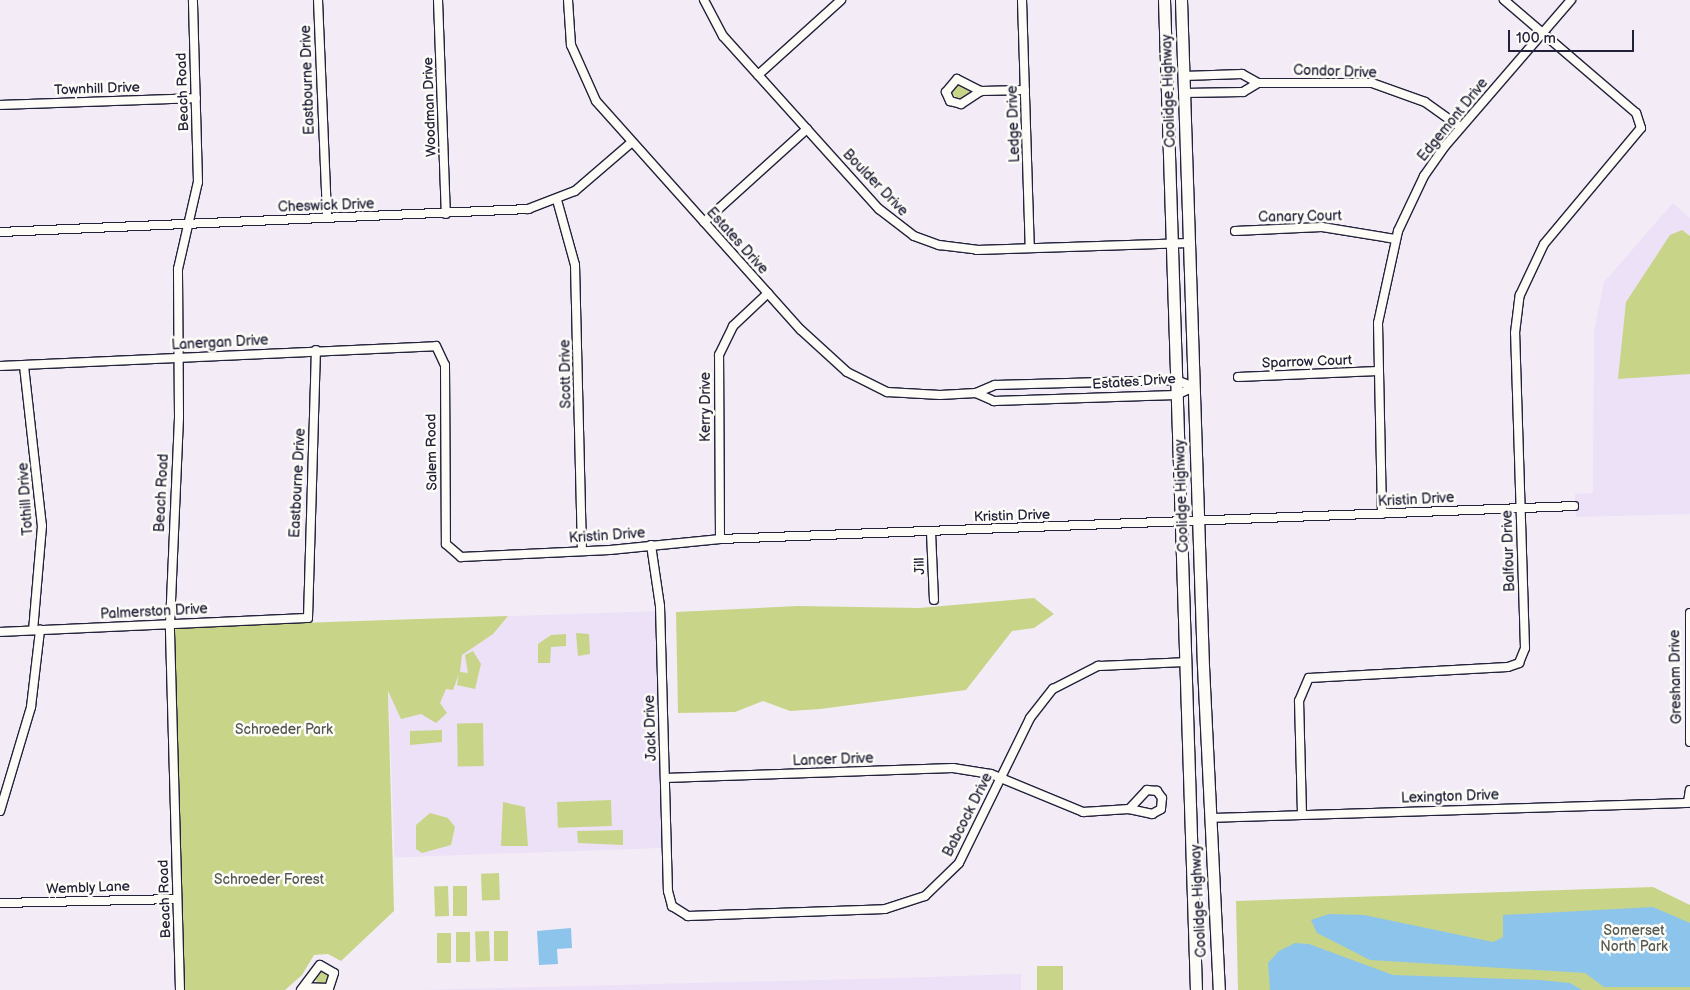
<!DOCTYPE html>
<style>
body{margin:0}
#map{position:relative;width:1690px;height:990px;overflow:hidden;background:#f3ecf7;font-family:"Balsamiq Sans",sans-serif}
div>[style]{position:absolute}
.built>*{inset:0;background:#ece1f7;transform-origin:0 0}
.green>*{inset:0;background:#c8d589;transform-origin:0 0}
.round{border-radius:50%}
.water>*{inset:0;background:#8cc4eb}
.roads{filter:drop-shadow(1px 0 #22223b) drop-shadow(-1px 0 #22223b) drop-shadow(0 1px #22223b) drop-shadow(0 -1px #22223b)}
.minor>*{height:8px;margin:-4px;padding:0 4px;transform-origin:4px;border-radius:4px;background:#fdfcf7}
.secondary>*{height:11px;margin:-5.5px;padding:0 5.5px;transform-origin:5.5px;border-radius:5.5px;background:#fdfcf7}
span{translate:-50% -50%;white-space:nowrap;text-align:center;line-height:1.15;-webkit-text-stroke:5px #fdfcf7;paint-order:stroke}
.street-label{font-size:14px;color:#22223b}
.park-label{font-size:14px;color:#545852}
.scale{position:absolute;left:1508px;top:30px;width:126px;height:22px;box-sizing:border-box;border:2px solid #22223b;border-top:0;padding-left:6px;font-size:15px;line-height:18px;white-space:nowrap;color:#22223b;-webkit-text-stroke:4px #fdfcf7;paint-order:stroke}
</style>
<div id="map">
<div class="built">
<i style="clip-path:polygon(1673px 203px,1690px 218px,1690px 514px,1576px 517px,1575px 494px,1593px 493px,1594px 331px,1604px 282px)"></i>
<i style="left:659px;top:611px;width:237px;height:273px;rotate:88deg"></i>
<i style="clip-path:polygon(1021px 974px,1021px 990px,421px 990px,898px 978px)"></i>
</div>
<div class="green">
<i style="clip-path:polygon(958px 83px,972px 91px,960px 100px,951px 93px)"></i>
<i style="clip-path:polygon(1682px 230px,1690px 236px,1690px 374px,1618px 379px,1626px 302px,1670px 235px)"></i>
<i style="clip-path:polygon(1034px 598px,1054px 614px,1034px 628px,1012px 631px,966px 690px,820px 709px,790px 711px,763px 701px,735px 712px,678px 713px,676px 612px,798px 606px,919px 608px)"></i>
<i style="clip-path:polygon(508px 616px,493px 634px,462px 655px,460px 672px,468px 673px,465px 655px,473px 651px,481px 664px,475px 689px,457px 685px,459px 674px,453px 690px,446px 689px,440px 703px,447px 713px,436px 723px,421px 714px,401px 719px,388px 691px,394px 911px,341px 961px,328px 954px,314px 955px,302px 975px,285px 990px,185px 990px,174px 631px,178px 627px)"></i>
<i style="clip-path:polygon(576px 633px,589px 634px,590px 654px,578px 656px)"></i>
<i style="clip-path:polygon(566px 634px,566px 646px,551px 647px,550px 663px,538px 663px,538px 644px,551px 635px)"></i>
<i style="left:483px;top:723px;width:43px;height:26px;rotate:89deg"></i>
<i style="clip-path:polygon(442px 730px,442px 742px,410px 745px,410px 731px)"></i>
<i style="left:611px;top:800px;width:26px;height:54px;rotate:88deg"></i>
<i style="clip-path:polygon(503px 802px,525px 807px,528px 846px,501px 846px)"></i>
<i style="clip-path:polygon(430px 813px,448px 818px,455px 827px,451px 845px,422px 853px,416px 849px,416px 825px)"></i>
<i style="clip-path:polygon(623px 830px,623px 845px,578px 843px,577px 831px)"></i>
<i style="left:499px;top:873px;width:27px;height:18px;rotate:88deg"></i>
<i style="left:448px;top:886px;width:30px;height:14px;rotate:88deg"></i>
<i style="left:453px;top:886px;width:14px;height:30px"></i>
<i style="clip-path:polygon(1653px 887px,1690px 905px,1690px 990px,1238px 990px,1236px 901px)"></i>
<i style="left:489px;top:931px;width:30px;height:14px;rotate:88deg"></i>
<i style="left:494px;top:931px;width:14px;height:30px"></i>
<i style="left:456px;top:932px;width:14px;height:30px"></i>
<i style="left:437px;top:933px;width:14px;height:30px"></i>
<i style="left:1063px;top:966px;width:24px;height:26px;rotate:90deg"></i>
<i class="round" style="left:315px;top:970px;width:14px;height:14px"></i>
</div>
<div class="water">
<i style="clip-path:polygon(1653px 907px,1690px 923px,1690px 987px,1604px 987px,1585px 973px,1370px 960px,1317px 933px,1311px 920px,1329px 914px,1364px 915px,1493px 942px,1503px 937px,1503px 915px)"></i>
<i style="clip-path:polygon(571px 928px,572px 948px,557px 949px,558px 964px,539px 965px,537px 931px)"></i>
<i style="clip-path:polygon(1295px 943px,1309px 944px,1393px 975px,1540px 980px,1570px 983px,1582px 990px,1270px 990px,1268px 963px,1279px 951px)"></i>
</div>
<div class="roads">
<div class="minor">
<i style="left:318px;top:0;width:218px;rotate:87.6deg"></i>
<i style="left:438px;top:0;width:214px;rotate:87.9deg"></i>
<i style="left:568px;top:0;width:45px;rotate:86.2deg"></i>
<i style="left:571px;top:45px;width:61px;rotate:65.9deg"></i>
<i style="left:596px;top:101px;width:307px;rotate:48.2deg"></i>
<i style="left:801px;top:330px;width:62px;rotate:42.4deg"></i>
<i style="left:847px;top:372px;width:45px;rotate:26.6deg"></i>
<i style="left:887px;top:392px;width:53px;rotate:3.2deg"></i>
<i style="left:940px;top:395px;width:36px;rotate:-3deg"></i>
<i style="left:976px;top:393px;width:21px;rotate:-23deg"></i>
<i style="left:995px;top:385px;width:181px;rotate:-1.6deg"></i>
<i style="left:1176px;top:380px;width:19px;rotate:21deg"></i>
<i style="left:704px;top:0;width:41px;rotate:62.2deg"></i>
<i style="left:723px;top:36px;width:233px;rotate:48deg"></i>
<i style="left:879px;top:209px;width:44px;rotate:37.6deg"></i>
<i style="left:914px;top:236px;width:27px;rotate:20deg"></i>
<i style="left:939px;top:245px;width:38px;rotate:7deg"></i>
<i style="left:977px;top:250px;width:212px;rotate:-1.9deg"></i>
<i style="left:1022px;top:0;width:248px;rotate:88.2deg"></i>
<i style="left:758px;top:75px;width:112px;rotate:-42.1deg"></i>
<i style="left:1184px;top:76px;width:58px;rotate:-2deg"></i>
<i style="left:1242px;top:74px;width:18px;rotate:29deg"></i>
<i style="left:1258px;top:83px;width:114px"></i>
<i style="left:1372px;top:83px;width:56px;rotate:19.7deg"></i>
<i style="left:1425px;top:102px;width:43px;rotate:35.5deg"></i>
<i style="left:981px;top:91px;width:24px;rotate:147deg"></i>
<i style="left:961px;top:104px;width:11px;rotate:-165deg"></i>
<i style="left:950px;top:101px;width:10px;rotate:-114deg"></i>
<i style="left:946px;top:92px;width:17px;rotate:-50deg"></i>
<i style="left:957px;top:79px;width:27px;rotate:27deg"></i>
<i style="left:981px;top:91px;width:44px;rotate:-1.3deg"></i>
<i style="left:1184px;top:93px;width:59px;rotate:-1deg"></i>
<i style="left:1243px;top:92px;width:17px;rotate:-31deg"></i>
<i style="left:0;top:105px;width:196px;rotate:-2deg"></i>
<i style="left:557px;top:200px;width:67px;rotate:74.5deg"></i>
<i style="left:575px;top:265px;width:286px;rotate:88.6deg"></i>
<i style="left:704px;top:222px;width:139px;rotate:-42.1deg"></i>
<i style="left:1235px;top:231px;width:87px;rotate:-2.6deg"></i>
<i style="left:1322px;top:227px;width:74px;rotate:9.3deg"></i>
<i style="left:0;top:232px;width:529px;rotate:-2.49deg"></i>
<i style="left:528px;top:209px;width:50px;rotate:-21deg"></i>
<i style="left:575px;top:191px;width:75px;rotate:-40.7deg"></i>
<i style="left:0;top:366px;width:436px;rotate:-2.6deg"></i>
<i style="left:436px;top:346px;width:21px;rotate:65deg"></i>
<i style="left:445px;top:365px;width:179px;rotate:89.7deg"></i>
<i style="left:446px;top:544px;width:20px;rotate:41deg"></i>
<i style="left:461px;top:557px;width:149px;rotate:-2.7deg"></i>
<i style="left:610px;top:550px;width:111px;rotate:-5.7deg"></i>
<i style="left:720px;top:539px;width:855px;rotate:-2.21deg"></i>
<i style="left:24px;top:366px;width:161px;rotate:83.6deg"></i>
<i style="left:42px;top:526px;width:104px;rotate:94.9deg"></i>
<i style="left:1238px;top:377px;width:140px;rotate:-2.5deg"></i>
<i style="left:976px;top:393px;width:20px;rotate:24deg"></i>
<i style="left:994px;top:401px;width:182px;rotate:-1.9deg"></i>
<i style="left:1176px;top:395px;width:20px;rotate:-24deg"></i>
<i style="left:1382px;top:514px;width:191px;rotate:-91.2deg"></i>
<i style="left:1378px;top:323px;width:94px;rotate:-77.7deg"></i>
<i style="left:1398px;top:231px;width:61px;rotate:-64.7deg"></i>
<i style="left:1424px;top:176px;width:37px;rotate:-55deg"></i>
<i style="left:1445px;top:146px;width:193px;rotate:-49.2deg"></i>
<i style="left:931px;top:532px;width:68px;rotate:87.5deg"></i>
<i style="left:720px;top:539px;width:184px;rotate:-90.3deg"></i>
<i style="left:719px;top:355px;width:32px;rotate:-64deg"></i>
<i style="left:733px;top:326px;width:48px;rotate:-43.3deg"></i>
<i style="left:651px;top:545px;width:62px;rotate:81.6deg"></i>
<i style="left:660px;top:606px;width:285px;rotate:88.4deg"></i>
<i style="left:668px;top:891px;width:16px;rotate:75deg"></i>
<i style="left:672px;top:906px;width:19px;rotate:32deg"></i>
<i style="left:688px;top:916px;width:197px;rotate:-2deg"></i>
<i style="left:885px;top:909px;width:42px;rotate:-18deg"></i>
<i style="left:925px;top:896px;width:47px;rotate:-44.1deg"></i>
<i style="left:959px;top:863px;width:161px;rotate:-63.9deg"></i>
<i style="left:1030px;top:718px;width:37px;rotate:-52deg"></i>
<i style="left:1053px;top:689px;width:51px;rotate:-27.1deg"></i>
<i style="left:1098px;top:666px;width:87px;rotate:-2.6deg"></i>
<i style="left:1690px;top:613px;width:129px;rotate:90deg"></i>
<i style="left:0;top:632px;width:308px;rotate:-2.6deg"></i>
<i style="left:308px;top:618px;width:268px;rotate:-88.3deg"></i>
<i style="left:665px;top:778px;width:288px;rotate:-2deg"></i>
<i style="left:953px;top:768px;width:38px;rotate:9deg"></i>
<i style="left:991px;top:774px;width:100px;rotate:22.4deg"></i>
<i style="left:1083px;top:812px;width:46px;rotate:-3.7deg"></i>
<i style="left:1129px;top:809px;width:24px;rotate:12deg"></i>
<i style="left:1152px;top:814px;width:10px;rotate:-29deg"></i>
<i style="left:1161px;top:809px;width:11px;rotate:-85deg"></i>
<i style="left:1162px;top:798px;width:9px;rotate:-126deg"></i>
<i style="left:1157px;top:791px;width:10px;rotate:-174deg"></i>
<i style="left:1147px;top:790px;width:26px;rotate:133deg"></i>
<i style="left:1688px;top:802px;width:12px;rotate:-81deg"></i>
<i style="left:0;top:811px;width:109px;rotate:-73.4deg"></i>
<i style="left:31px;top:707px;width:78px;rotate:-83.3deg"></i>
<i style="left:1302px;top:814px;width:113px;rotate:-91.5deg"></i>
<i style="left:1299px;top:701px;width:25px;rotate:-67deg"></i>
<i style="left:1309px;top:678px;width:199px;rotate:-3.2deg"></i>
<i style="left:1508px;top:667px;width:12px;rotate:-20deg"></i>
<i style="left:1519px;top:663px;width:16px;rotate:-68deg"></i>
<i style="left:1525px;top:648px;width:315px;rotate:-91.8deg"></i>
<i style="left:1515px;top:333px;width:38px;rotate:-83deg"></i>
<i style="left:1520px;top:295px;width:56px;rotate:-64.8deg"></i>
<i style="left:1544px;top:244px;width:151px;rotate:-50.1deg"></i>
<i style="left:1641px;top:128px;width:16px;rotate:-108deg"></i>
<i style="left:1636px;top:113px;width:174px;rotate:-139.4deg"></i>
<i style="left:1210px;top:818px;width:480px;rotate:-1.8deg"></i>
<i style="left:0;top:903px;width:177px;rotate:-1.3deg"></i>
<i style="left:180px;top:990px;width:366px;rotate:-91.6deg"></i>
<i style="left:170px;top:624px;width:207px;rotate:-87.5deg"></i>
<i style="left:179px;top:417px;width:148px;rotate:-90.4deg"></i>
<i style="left:178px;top:269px;width:89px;rotate:-77.1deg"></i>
<i style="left:198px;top:182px;width:182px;rotate:-91.6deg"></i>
<i style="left:301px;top:990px;width:31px;rotate:-53deg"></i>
<i style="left:320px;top:965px;width:16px;rotate:30deg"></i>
<i style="left:334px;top:973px;width:16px;rotate:108deg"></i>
<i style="left:329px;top:988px;width:23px;rotate:-178deg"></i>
</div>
<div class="secondary">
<i style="left:1164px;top:0;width:991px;rotate:88.15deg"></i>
<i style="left:1181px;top:0;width:666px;rotate:88.11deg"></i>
<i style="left:1203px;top:666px;width:324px;rotate:87.2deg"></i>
</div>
</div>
<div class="street-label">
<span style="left:1335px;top:72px;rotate:2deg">Condor Drive</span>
<span style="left:308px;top:80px;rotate:-92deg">Eastbourne Drive</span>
<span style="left:97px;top:89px;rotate:-2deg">Townhill Drive</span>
<span style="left:1169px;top:91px;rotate:-92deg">Coolidge Highway</span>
<span style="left:183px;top:92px;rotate:-92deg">Beach Road</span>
<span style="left:430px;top:107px;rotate:-92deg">Woodman Drive</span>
<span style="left:1453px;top:120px;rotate:-51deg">Edgemont Drive</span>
<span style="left:1014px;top:124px;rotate:-92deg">Ledge Drive</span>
<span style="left:875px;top:183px;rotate:46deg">Boulder Drive</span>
<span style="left:326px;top:206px;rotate:-2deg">Cheswick Drive</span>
<span style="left:1300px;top:217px;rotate:-1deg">Canary Court</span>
<span style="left:737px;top:241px;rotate:48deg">Estates Drive</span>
<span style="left:220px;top:343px;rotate:-3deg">Lanergan Drive</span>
<span style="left:1307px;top:362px;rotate:-2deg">Sparrow Court</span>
<span style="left:566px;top:374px;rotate:-91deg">Scott Drive</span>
<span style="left:1134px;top:382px;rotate:-4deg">Estates Drive</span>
<span style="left:706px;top:407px;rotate:-90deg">Kerry Drive</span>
<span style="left:432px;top:452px;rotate:-91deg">Salem Road</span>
<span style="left:298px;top:483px;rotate:-87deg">Eastbourne Drive</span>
<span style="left:162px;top:493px;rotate:-87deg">Beach Road</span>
<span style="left:1182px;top:496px;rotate:-92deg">Coolidge Highway</span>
<span style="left:26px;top:499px;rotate:-94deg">Tothill Drive</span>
<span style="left:1416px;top:500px;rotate:-3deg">Kristin Drive</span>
<span style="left:1012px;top:516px;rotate:-2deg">Kristin Drive</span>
<span style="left:607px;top:536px;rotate:-4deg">Kristin Drive</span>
<span style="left:1509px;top:551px;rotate:-92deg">Balfour Drive</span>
<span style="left:920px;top:566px;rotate:-92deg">Jill</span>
<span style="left:154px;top:612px;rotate:-3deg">Palmerston Drive</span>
<span style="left:1676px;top:677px;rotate:-91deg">Gresham Drive</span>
<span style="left:651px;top:728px;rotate:-92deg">Jack Drive</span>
<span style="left:833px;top:760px;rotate:-2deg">Lancer Drive</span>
<span style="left:1450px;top:797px;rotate:-2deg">Lexington Drive</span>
<span style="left:968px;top:815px;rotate:-63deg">Babcock Drive</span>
<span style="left:88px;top:888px;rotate:-2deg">Wembly Lane</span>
<span style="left:165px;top:899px;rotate:-92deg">Beach Road</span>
<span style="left:1199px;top:901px;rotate:-93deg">Coolidge Highway</span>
</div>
<div class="park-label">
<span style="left:284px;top:730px">Schroeder Park</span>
<span style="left:269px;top:880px">Schroeder Forest</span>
<span style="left:1634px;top:939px">Somerset<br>North Park</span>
</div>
<div class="scale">100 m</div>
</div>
